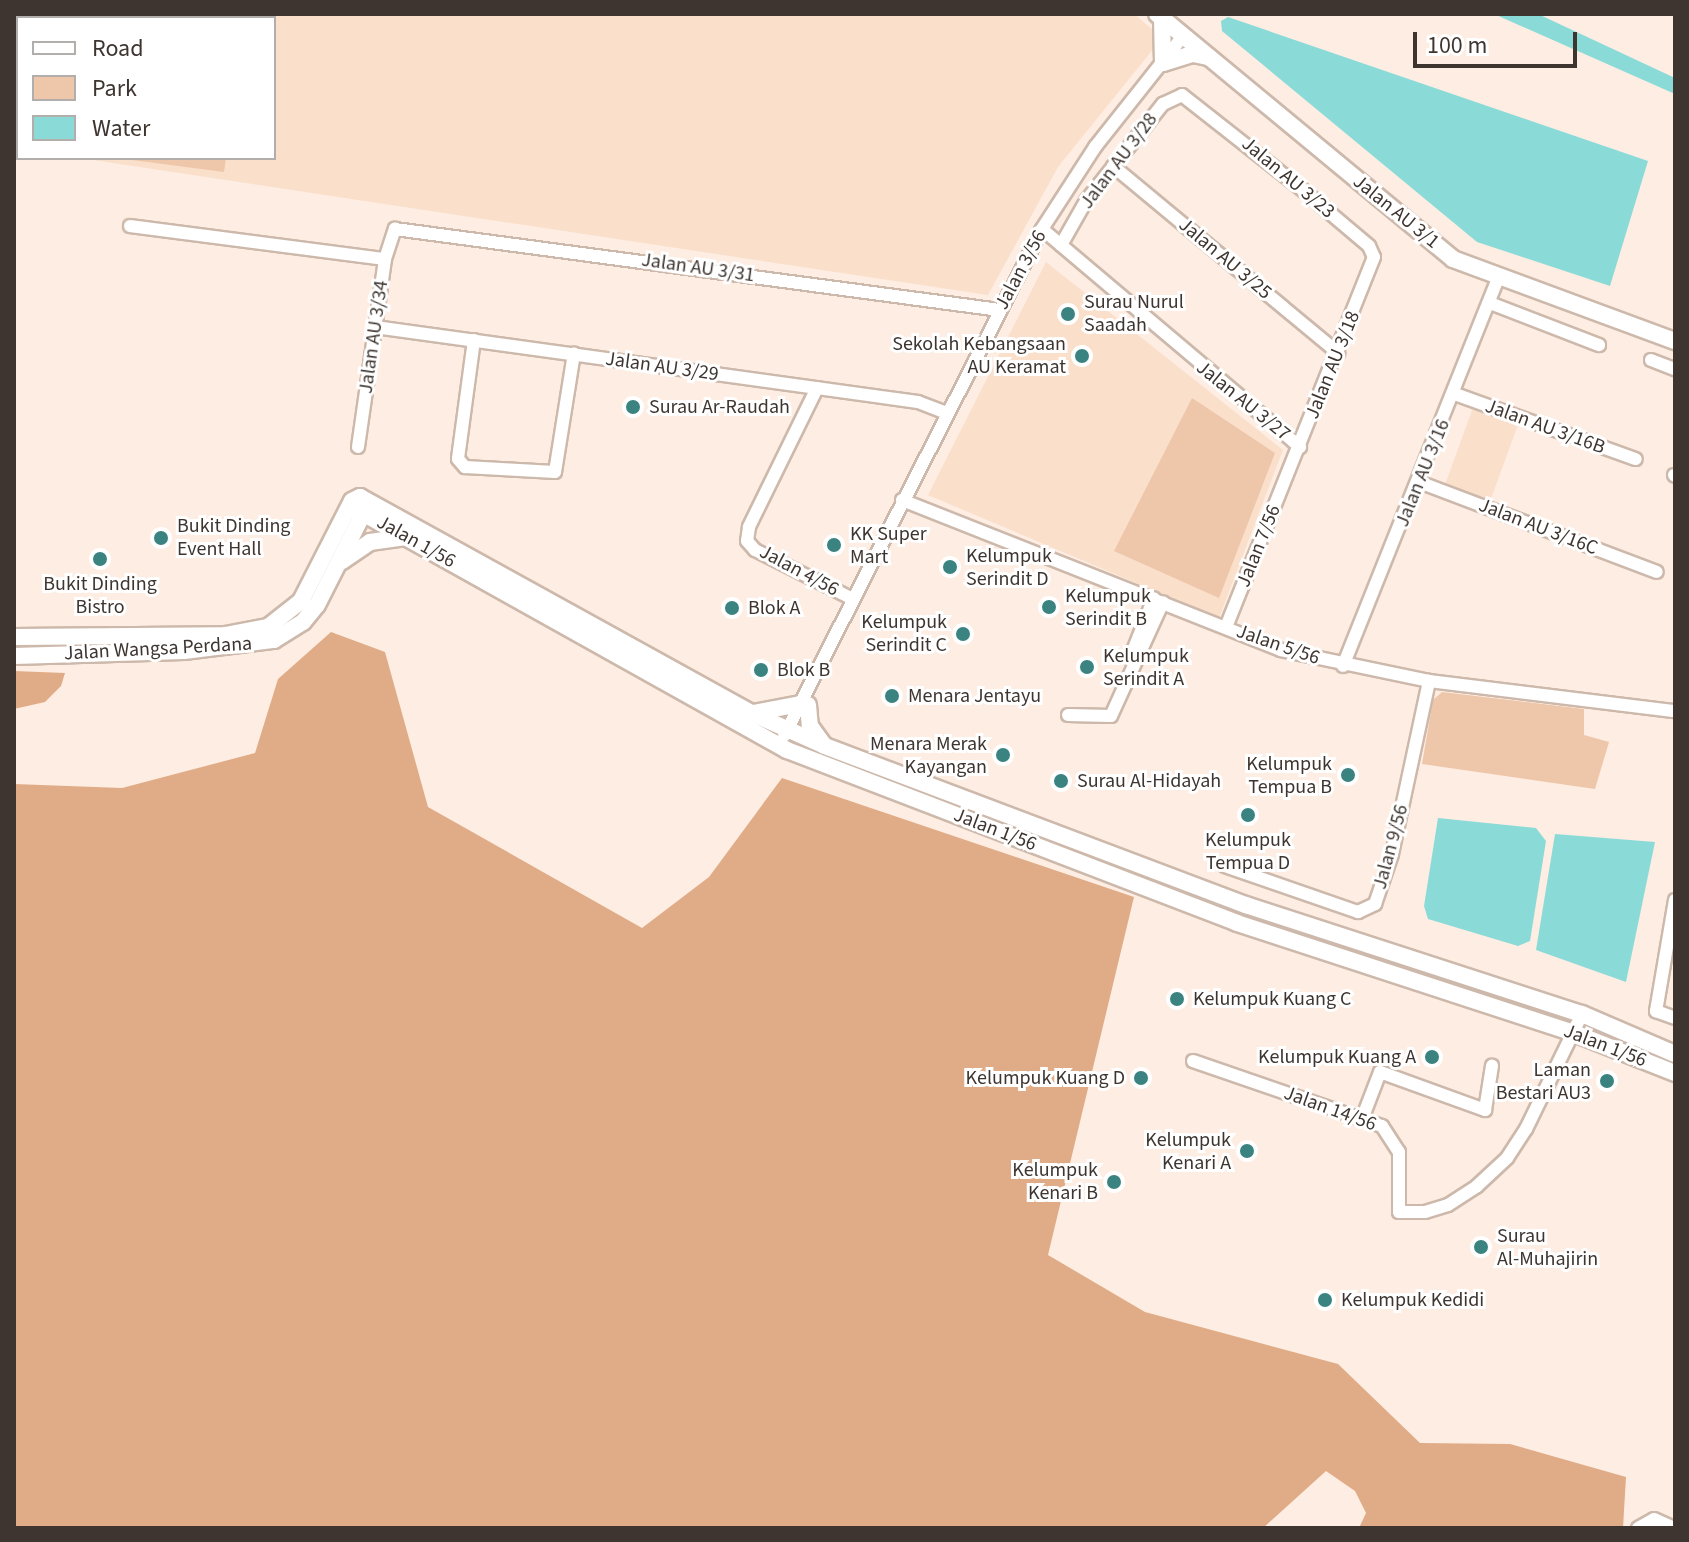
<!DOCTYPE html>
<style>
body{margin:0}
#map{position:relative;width:1689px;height:1542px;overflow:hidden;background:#feede2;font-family:"Source Sans 3",sans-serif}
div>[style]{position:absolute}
.built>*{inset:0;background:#fadfcb;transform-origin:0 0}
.green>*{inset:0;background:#eec6aa}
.forest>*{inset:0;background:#e0ac87}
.water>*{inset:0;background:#8adbd8}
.roads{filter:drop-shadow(2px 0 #cdb9ab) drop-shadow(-2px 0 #cdb9ab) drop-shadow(0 2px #cdb9ab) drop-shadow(0 -2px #cdb9ab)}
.street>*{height:12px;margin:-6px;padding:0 6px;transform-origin:6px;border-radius:6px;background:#fff}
.secondary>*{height:16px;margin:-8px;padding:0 8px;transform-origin:8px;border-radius:8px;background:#fff}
.dots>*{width:22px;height:22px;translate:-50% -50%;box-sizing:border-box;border:4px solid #fff;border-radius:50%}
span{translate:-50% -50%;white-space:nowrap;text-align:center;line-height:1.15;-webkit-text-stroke:6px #fff;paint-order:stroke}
.street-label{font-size:20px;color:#3e3530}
.poi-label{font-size:20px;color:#3e3530}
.left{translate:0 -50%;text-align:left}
.right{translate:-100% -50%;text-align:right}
.frame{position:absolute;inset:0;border:16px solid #3e3530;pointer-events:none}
.legend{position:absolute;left:16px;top:16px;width:260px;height:144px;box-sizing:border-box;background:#fff;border:2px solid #b2aeac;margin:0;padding:10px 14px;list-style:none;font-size:24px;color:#3e3530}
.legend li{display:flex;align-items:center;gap:16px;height:40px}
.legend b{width:40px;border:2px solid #b2aeac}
.scale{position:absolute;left:1413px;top:32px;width:164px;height:36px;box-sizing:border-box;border:4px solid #3e3530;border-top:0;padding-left:10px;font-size:24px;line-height:28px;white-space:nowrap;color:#3e3530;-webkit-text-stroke:6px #fff;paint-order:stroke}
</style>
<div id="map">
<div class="built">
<i style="clip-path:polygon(14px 14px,1134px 14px,1154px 31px,1154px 48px,1058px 167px,988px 295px,80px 158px,274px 158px,274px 18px,18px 18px,18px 143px)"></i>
<i style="clip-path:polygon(1046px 262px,1283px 450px,1219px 618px,928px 495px)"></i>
<i style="left:1474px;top:405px;width:48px;height:87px;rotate:20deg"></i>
</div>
<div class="green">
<i style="clip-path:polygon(117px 158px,226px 158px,224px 172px)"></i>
<i style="clip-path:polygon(1192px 398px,1275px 453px,1219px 598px,1114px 551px)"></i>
<i style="clip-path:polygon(1442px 692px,1584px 709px,1584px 735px,1609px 742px,1595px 789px,1422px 764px,1433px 700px)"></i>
</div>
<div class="forest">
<i style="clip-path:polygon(331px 632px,385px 652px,428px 807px,642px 928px,709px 877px,782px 778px,1134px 897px,1048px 1255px,1145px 1312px,1338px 1364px,1420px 1443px,1510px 1444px,1626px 1477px,1623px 1528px,1359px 1528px,1366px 1513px,1355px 1491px,1326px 1471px,1263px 1528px,14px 1528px,14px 784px,122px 788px,255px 753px,278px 679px)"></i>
<i style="clip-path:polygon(14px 671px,65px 673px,61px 686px,45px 702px,14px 709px)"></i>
</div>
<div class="water">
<i style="clip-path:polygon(1494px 14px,1538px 14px,1675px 78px,1675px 94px)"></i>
<i style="clip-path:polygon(1228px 17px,1648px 161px,1610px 286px,1477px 242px,1222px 31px,1221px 21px)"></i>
<i style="clip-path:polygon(1438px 818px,1536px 828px,1546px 841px,1530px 941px,1518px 946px,1428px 919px,1424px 906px)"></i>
<i style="clip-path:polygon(1555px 834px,1655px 842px,1626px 982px,1536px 950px)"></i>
</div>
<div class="roads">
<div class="street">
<i style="left:1113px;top:166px;width:293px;rotate:39.7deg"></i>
<i style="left:130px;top:226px;width:257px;rotate:7.4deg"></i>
<i style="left:1042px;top:229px;width:338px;rotate:40.2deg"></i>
<i style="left:1061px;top:245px;width:51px;rotate:-60.4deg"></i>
<i style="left:1086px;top:201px;width:124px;rotate:-51.6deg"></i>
<i style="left:1163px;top:104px;width:21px;rotate:-25deg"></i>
<i style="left:1182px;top:95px;width:155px;rotate:38.2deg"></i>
<i style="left:1304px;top:191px;width:85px;rotate:40.2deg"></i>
<i style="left:1369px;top:246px;width:12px;rotate:66deg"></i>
<i style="left:1374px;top:257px;width:399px;rotate:111.8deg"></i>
<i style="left:1490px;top:303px;width:117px;rotate:21.1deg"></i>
<i style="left:375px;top:327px;width:548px;rotate:7.86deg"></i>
<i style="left:918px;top:402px;width:31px;rotate:21deg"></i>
<i style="left:474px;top:340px;width:120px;rotate:97.7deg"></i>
<i style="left:458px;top:459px;width:11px;rotate:49deg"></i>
<i style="left:465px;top:467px;width:90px;rotate:3.2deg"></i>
<i style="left:555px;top:472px;width:120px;rotate:-80.9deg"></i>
<i style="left:1651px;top:360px;width:26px;rotate:21deg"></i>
<i style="left:817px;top:388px;width:155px;rotate:116.1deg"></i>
<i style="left:749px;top:527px;width:14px;rotate:98deg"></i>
<i style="left:747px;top:541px;width:12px;rotate:48deg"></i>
<i style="left:755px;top:550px;width:110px;rotate:26.6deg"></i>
<i style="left:1455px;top:394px;width:192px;rotate:19.8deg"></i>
<i style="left:358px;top:447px;width:190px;rotate:-81.8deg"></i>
<i style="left:385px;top:259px;width:32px;rotate:-72deg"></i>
<i style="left:395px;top:229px;width:610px;rotate:7.63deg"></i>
<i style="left:1674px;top:475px;width:1px;rotate:45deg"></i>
<i style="left:1419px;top:482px;width:254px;rotate:20.7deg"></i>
<i style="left:902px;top:500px;width:408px;rotate:21.6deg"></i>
<i style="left:1281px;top:650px;width:151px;rotate:11.8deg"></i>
<i style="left:1429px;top:681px;width:248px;rotate:7deg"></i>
<i style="left:1131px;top:656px;width:62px;rotate:-68.4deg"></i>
<i style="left:1343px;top:666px;width:418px;rotate:-68.2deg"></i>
<i style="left:1068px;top:715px;width:43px;rotate:1.3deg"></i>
<i style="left:1111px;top:716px;width:125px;rotate:-65.5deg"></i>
<i style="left:784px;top:736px;width:569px;rotate:-63.03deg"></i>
<i style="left:1042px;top:229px;width:98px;rotate:-57.1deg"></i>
<i style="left:1095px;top:147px;width:142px;rotate:-51.6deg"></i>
<i style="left:1225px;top:866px;width:141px;rotate:19.1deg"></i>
<i style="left:1358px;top:912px;width:19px;rotate:-25deg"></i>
<i style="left:1375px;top:904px;width:53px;rotate:-71.2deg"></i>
<i style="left:1392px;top:854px;width:177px;rotate:-77.9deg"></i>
<i style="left:1675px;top:900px;width:113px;rotate:99.7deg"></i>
<i style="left:1656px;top:1011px;width:20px;rotate:20deg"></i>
<i style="left:1193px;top:1061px;width:200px;rotate:19deg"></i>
<i style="left:1382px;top:1126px;width:31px;rotate:57deg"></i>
<i style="left:1399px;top:1152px;width:60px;rotate:90deg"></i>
<i style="left:1399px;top:1212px;width:26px"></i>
<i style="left:1425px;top:1212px;width:24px;rotate:-17deg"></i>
<i style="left:1448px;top:1205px;width:35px;rotate:-33deg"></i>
<i style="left:1477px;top:1186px;width:41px;rotate:-43deg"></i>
<i style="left:1507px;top:1158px;width:35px;rotate:-57deg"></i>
<i style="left:1526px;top:1129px;width:128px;rotate:-64deg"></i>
<i style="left:1362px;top:1119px;width:50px;rotate:-69deg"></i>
<i style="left:1380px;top:1072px;width:112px;rotate:19.9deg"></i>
<i style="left:1485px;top:1110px;width:45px;rotate:-81deg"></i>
<i style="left:1638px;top:1528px;width:18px;rotate:-29deg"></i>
<i style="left:1654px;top:1519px;width:22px;rotate:24deg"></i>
</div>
<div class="secondary">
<i style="left:1157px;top:14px;width:384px;rotate:39.6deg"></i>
<i style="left:1453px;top:259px;width:237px;rotate:20.3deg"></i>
<i style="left:1162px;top:19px;width:44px;rotate:88.7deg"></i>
<i style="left:1163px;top:63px;width:31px;rotate:-17deg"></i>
<i style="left:1193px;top:54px;width:16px;rotate:11deg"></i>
<i style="left:350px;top:506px;width:501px;rotate:29.18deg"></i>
<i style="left:787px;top:750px;width:482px;rotate:21deg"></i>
<i style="left:1237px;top:923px;width:354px;rotate:18.1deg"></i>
<i style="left:1574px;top:1033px;width:109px;rotate:21.6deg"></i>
<i style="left:342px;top:561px;width:34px;rotate:-34deg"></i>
<i style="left:370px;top:542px;width:36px;rotate:-8deg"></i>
<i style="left:14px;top:637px;width:211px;rotate:-0.5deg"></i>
<i style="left:225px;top:635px;width:44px;rotate:-10.5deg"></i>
<i style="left:268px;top:627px;width:42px;rotate:-38.2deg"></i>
<i style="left:301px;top:601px;width:112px;rotate:-63deg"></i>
<i style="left:352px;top:501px;width:9px;rotate:-27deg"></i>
<i style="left:360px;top:497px;width:447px;rotate:28.9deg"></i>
<i style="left:751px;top:713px;width:81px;rotate:24deg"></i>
<i style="left:825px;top:746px;width:450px;rotate:20.7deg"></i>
<i style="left:1246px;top:905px;width:353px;rotate:18deg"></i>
<i style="left:1582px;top:1014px;width:101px;rotate:23.3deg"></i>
<i style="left:14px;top:656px;width:170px;rotate:-1.7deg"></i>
<i style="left:184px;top:651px;width:91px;rotate:-7deg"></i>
<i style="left:274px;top:640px;width:34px;rotate:-32deg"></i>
<i style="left:303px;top:622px;width:22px;rotate:-51deg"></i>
<i style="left:317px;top:605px;width:113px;rotate:-63.2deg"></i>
<i style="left:808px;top:705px;width:21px;rotate:85deg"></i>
<i style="left:810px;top:726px;width:24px;rotate:54deg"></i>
<i style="left:753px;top:713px;width:48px;rotate:-10.8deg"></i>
</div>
</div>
<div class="dots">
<i style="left:1068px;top:314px;background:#3a8381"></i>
<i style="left:1082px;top:356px;background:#3a8381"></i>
<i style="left:633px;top:407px;background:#3a8381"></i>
<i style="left:161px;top:538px;background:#3a8381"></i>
<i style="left:834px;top:545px;background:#3a8381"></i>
<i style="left:100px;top:559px;background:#3a8381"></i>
<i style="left:950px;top:567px;background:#3a8381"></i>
<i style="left:1049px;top:607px;background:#3a8381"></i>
<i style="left:732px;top:608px;background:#3a8381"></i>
<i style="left:963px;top:634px;background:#3a8381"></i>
<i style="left:1087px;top:667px;background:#3a8381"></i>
<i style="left:761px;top:670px;background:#3a8381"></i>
<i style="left:892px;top:696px;background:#3a8381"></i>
<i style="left:1003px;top:755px;background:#3a8381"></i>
<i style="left:1348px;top:775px;background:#3a8381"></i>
<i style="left:1061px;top:781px;background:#3a8381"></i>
<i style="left:1248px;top:815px;background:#3a8381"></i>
<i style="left:1177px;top:999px;background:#3a8381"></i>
<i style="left:1432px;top:1057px;background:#3a8381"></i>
<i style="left:1141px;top:1078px;background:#3a8381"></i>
<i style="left:1607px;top:1081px;background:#3a8381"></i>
<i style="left:1247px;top:1151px;background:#3a8381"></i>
<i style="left:1114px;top:1182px;background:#3a8381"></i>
<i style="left:1481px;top:1247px;background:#3a8381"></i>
<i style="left:1325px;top:1300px;background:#3a8381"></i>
</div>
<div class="street-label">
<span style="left:1119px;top:161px;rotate:-53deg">Jalan AU 3/28</span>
<span style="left:1288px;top:178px;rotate:40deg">Jalan AU 3/23</span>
<span style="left:1396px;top:212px;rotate:39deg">Jalan AU 3/1</span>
<span style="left:1225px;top:259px;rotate:40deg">Jalan AU 3/25</span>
<span style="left:698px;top:268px;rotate:8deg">Jalan AU 3/31</span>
<span style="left:1021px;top:270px;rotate:-62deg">Jalan 3/56</span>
<span style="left:374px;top:337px;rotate:-82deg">Jalan AU 3/34</span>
<span style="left:1333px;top:365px;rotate:-68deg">Jalan AU 3/18</span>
<span style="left:662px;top:367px;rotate:8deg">Jalan AU 3/29</span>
<span style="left:1243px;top:401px;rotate:39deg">Jalan AU 3/27</span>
<span style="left:1545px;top:427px;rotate:20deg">Jalan AU 3/16B</span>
<span style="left:1423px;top:473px;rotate:-68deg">Jalan AU 3/16</span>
<span style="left:1538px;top:527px;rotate:21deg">Jalan AU 3/16C</span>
<span style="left:416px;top:542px;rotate:29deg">Jalan 1/56</span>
<span style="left:1259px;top:546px;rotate:-68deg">Jalan 7/56</span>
<span style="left:799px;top:571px;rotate:28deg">Jalan 4/56</span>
<span style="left:1278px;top:645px;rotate:19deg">Jalan 5/56</span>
<span style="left:158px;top:649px;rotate:-3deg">Jalan Wangsa Perdana</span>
<span style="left:995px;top:830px;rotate:21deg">Jalan 1/56</span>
<span style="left:1391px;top:847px;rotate:-75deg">Jalan 9/56</span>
<span style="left:1605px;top:1046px;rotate:21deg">Jalan 1/56</span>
<span style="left:1330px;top:1109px;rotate:20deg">Jalan 14/56</span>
</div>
<div class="poi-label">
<span class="left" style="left:1084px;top:314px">Surau Nurul<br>Saadah</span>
<span class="right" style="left:1066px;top:356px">Sekolah Kebangsaan<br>AU Keramat</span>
<span class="left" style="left:649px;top:407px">Surau Ar-Raudah</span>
<span class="left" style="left:177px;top:538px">Bukit Dinding<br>Event Hall</span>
<span class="left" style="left:850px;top:546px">KK Super<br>Mart</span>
<span class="left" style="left:966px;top:568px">Kelumpuk<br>Serindit D</span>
<span style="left:100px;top:596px">Bukit Dinding<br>Bistro</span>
<span class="left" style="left:1065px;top:608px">Kelumpuk<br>Serindit B</span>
<span class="left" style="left:748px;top:608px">Blok A</span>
<span class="right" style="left:947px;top:634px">Kelumpuk<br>Serindit C</span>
<span class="left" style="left:1103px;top:668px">Kelumpuk<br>Serindit A</span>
<span class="left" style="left:777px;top:670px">Blok B</span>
<span class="left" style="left:908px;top:696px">Menara Jentayu</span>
<span class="right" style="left:987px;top:756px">Menara Merak<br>Kayangan</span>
<span class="right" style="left:1332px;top:776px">Kelumpuk<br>Tempua B</span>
<span class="left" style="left:1077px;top:781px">Surau Al-Hidayah</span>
<span style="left:1248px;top:852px">Kelumpuk<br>Tempua D</span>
<span class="left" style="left:1193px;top:999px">Kelumpuk Kuang C</span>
<span class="right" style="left:1416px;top:1057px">Kelumpuk Kuang A</span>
<span class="right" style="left:1591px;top:1082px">Laman<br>Bestari AU3</span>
<span class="right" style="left:1125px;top:1078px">Kelumpuk Kuang D</span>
<span class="right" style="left:1231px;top:1152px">Kelumpuk<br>Kenari A</span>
<span class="right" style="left:1098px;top:1182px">Kelumpuk<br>Kenari B</span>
<span class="left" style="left:1497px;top:1248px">Surau<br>Al-Muhajirin</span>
<span class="left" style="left:1341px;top:1300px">Kelumpuk Kedidi</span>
</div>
<div class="frame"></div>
<ul class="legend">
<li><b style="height:10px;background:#fff"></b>Road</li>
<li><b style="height:22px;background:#eec6aa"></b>Park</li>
<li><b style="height:22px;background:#8adbd8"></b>Water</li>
</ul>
<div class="scale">100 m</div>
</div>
